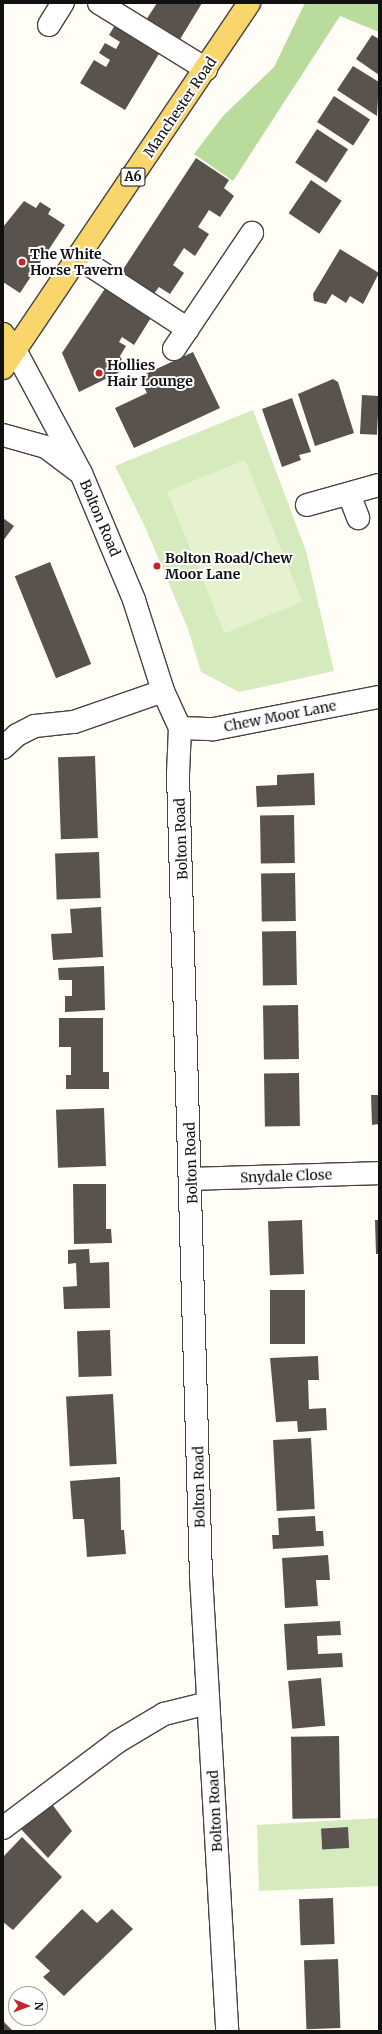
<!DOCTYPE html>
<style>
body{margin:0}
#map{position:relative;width:382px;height:2034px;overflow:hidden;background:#fffdf5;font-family:Merriweather,serif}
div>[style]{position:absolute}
.green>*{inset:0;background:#d5ebbd}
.forest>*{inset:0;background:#b9dc9c}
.pitch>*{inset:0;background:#e6f2cf;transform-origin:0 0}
.building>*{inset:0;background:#5a524d;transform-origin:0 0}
.roads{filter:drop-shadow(1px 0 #444) drop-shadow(-1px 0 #444) drop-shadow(0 1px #444) drop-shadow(0 -1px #444)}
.minor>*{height:22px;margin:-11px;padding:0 11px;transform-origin:11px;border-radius:11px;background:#fff}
.major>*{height:22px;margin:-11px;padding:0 11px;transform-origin:11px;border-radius:11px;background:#f9d66b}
.dots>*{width:11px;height:11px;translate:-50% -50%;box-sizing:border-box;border:2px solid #fff;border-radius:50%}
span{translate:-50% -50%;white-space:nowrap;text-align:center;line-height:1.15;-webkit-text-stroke:4px #fff;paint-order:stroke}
.shield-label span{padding:1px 3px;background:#fff;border:1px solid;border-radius:3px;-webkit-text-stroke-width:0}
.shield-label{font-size:13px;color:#111;font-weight:700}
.street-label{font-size:14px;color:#111}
.poi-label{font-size:14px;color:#111;font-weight:700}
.left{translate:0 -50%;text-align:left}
.frame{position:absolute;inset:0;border:4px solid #111;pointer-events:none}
.north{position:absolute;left:8px;top:1986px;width:40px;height:40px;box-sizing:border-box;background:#fff;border:1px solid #a0a0a0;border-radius:50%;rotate:91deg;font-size:11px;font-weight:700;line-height:16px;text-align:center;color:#111}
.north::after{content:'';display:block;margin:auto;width:14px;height:18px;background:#c4262e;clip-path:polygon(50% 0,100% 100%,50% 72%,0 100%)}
</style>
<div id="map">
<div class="green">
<i style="clip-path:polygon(253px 410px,306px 551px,334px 671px,239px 692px,201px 672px,188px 629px,146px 529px,115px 466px)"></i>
<i style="clip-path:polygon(evenodd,379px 1818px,379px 1886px,259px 1891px,257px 1825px,379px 1818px,348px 1827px,348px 1848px,322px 1849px,321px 1828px,348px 1827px)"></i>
</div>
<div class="forest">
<i style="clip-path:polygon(305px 3px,379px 3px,379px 32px,340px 16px,233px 181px,194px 154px,223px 116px,274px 67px)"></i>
</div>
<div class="pitch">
<i style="left:245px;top:460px;width:153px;height:84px;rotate:68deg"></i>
</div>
<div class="building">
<i style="clip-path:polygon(157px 3px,202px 3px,179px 41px,146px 20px)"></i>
<i style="clip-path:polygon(115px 25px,160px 52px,125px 110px,80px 83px,94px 60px,106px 67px,110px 60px,99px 53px,105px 43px,116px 49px,120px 42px,109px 35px)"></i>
<i style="clip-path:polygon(372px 35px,379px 39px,379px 75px,356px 59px)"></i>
<i style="clip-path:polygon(353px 66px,379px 82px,377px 116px,337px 90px)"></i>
<i style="left:334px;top:96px;width:43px;height:31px;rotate:33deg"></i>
<i style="left:317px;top:129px;width:37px;height:40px;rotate:33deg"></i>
<i style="clip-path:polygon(196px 158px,229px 180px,224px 188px,234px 196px,220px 217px,209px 210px,198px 227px,209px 234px,195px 256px,184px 248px,173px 265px,184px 273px,170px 294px,159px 287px,153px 295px,120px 274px)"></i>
<i style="left:311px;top:180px;width:37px;height:40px;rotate:34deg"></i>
<i style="clip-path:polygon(24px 201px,36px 208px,40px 202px,51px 209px,48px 214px,65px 225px,20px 293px,3px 282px,3px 227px)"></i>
<i style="clip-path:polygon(340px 249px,379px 273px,363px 304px,350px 296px,346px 303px,332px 294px,326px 304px,314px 301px,313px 294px)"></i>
<i style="clip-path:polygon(106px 287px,152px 316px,134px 345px,122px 337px,119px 342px,126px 346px,120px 356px,126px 369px,79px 392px,62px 353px)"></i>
<i style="clip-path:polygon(193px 352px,220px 408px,134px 448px,115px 408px,147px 393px,139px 377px)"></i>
<i style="clip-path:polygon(333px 379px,338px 382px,354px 433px,315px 446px,298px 394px)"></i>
<i style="left:362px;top:395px;width:17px;height:39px;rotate:3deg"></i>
<i style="clip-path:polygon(292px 398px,311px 452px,299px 455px,301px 460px,282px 467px,262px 409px)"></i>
<i style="clip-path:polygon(3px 518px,14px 526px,3px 541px)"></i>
<i style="left:50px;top:562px;width:110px;height:38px;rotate:68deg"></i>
<i style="left:95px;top:756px;width:82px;height:37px;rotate:88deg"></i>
<i style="clip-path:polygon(314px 773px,315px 805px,257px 807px,256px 786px,277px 785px,277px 775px)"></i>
<i style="left:294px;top:815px;width:48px;height:34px;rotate:89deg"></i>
<i style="left:99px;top:852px;width:46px;height:44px;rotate:88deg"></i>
<i style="left:295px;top:873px;width:48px;height:34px;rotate:89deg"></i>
<i style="clip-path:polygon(101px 907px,103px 957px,53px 960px,51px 934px,72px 933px,70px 909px)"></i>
<i style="left:296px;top:931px;width:54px;height:34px;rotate:89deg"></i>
<i style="clip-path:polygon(104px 966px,105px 1010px,65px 1012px,65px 996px,72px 996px,72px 980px,59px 980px,58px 968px)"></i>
<i style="left:298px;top:1005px;width:54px;height:35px;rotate:89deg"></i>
<i style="clip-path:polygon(59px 1018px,103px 1018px,103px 1072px,109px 1072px,109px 1089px,66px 1089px,66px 1075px,71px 1075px,71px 1047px,59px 1047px)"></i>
<i style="left:299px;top:1073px;width:53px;height:35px;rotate:89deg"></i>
<i style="clip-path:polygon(371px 1095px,379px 1095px,379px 1124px,372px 1125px)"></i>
<i style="left:104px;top:1108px;width:58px;height:48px;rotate:88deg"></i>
<i style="clip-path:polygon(73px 1184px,106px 1184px,106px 1229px,111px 1229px,112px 1243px,74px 1244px)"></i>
<i style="left:302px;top:1220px;width:54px;height:34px;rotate:88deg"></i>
<i style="clip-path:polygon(375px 1220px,379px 1220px,379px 1254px,376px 1254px)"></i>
<i style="clip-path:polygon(89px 1249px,90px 1263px,109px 1262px,110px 1308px,64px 1309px,63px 1287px,77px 1286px,76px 1263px,68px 1264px,68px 1250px)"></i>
<i style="left:270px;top:1290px;width:35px;height:54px"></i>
<i style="left:110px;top:1330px;width:46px;height:33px;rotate:88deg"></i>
<i style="clip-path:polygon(318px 1356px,319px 1380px,308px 1380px,309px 1409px,326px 1408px,327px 1430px,298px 1432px,297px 1421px,276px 1422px,270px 1358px)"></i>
<i style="left:113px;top:1394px;width:70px;height:47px;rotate:87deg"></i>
<i style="left:311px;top:1438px;width:71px;height:38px;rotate:87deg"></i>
<i style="clip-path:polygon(120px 1477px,121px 1530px,124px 1530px,126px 1554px,87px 1557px,84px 1519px,73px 1519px,70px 1481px)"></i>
<i style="clip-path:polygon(315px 1516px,316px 1531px,323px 1531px,324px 1546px,273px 1549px,272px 1535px,279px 1535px,278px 1518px)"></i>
<i style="clip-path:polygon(328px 1555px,330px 1580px,316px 1580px,318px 1606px,285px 1608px,282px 1558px)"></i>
<i style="clip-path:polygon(340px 1621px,341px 1635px,317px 1636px,318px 1654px,342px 1653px,343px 1667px,287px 1670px,284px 1624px)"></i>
<i style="left:321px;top:1678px;width:48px;height:33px;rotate:85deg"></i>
<i style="left:339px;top:1736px;width:82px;height:48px;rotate:89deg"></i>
<i style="clip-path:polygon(49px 1800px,72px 1831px,48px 1858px,21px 1829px)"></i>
<i style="left:348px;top:1827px;width:21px;height:27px;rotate:87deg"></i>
<i style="clip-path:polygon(22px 1837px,62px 1877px,13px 1930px,3px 1922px,3px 1857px)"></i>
<i style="left:333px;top:1898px;width:46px;height:34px;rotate:88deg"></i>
<i style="clip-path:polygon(82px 1909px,97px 1923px,112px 1909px,133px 1929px,64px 1996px,43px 1977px,50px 1971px,35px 1957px)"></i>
<i style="left:338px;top:1959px;width:69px;height:34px;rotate:88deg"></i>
<i style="clip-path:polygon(3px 2021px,13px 2031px,3px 2031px)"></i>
</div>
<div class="roads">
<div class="minor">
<i style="left:99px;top:3px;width:126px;rotate:31.7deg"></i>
<i style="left:49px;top:25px;width:26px;rotate:-58deg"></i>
<i style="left:79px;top:258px;width:130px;rotate:33.1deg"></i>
<i style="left:174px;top:349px;width:140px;rotate:-56.1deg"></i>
<i style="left:15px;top:350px;width:140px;rotate:61.8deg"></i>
<i style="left:81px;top:473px;width:138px;rotate:67.3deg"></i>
<i style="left:134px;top:600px;width:96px;rotate:72.3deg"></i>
<i style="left:163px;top:691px;width:41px;rotate:65.3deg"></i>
<i style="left:180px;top:728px;width:46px;rotate:92.5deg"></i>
<i style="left:178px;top:774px;width:801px;rotate:88.36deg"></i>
<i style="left:201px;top:1575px;width:457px;rotate:86.7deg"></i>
<i style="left:3px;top:435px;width:45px;rotate:15.6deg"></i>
<i style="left:46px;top:447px;width:39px;rotate:37deg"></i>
<i style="left:349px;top:494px;width:26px;rotate:69deg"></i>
<i style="left:307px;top:505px;width:75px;rotate:-15.5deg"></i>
<i style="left:180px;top:728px;width:34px;rotate:2deg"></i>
<i style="left:214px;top:729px;width:168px;rotate:-11deg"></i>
<i style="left:3px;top:748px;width:19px;rotate:-43deg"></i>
<i style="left:17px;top:735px;width:20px;rotate:-27deg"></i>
<i style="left:35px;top:726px;width:39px;rotate:-6deg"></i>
<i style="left:74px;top:722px;width:94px;rotate:-19.2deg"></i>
<i style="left:192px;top:1179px;width:187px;rotate:-1.8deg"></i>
<i style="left:3px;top:1828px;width:143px;rotate:-37deg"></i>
<i style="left:117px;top:1742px;width:55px;rotate:-30.8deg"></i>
<i style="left:164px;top:1714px;width:45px;rotate:-14deg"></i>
</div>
<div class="major">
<i style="left:3px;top:334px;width:20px;rotate:53deg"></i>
<i style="left:3px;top:368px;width:440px;rotate:-56deg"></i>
</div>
</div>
<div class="dots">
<i style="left:22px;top:262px;background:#c4262e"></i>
<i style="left:99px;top:373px;background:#c4262e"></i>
<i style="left:157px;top:566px;background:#c4262e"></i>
</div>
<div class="shield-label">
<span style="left:133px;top:177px">A6</span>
</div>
<div class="street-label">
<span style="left:180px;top:107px;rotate:-56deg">Manchester Road</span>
<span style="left:100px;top:518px;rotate:67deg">Bolton Road</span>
<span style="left:280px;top:716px;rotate:-11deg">Chew Moor Lane</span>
<span style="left:181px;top:839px;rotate:-92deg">Bolton Road</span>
<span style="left:191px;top:1163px;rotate:-92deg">Bolton Road</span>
<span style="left:286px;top:1176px;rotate:-2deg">Snydale Close</span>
<span style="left:199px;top:1487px;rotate:-91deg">Bolton Road</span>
<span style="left:215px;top:1811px;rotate:-93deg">Bolton Road</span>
</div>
<div class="poi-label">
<span class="left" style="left:30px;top:262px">The White<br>Horse Tavern</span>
<span class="left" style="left:107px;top:373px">Hollies<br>Hair Lounge</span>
<span class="left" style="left:165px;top:566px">Bolton Road/Chew<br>Moor Lane</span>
</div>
<div class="frame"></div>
<div class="north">N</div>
</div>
